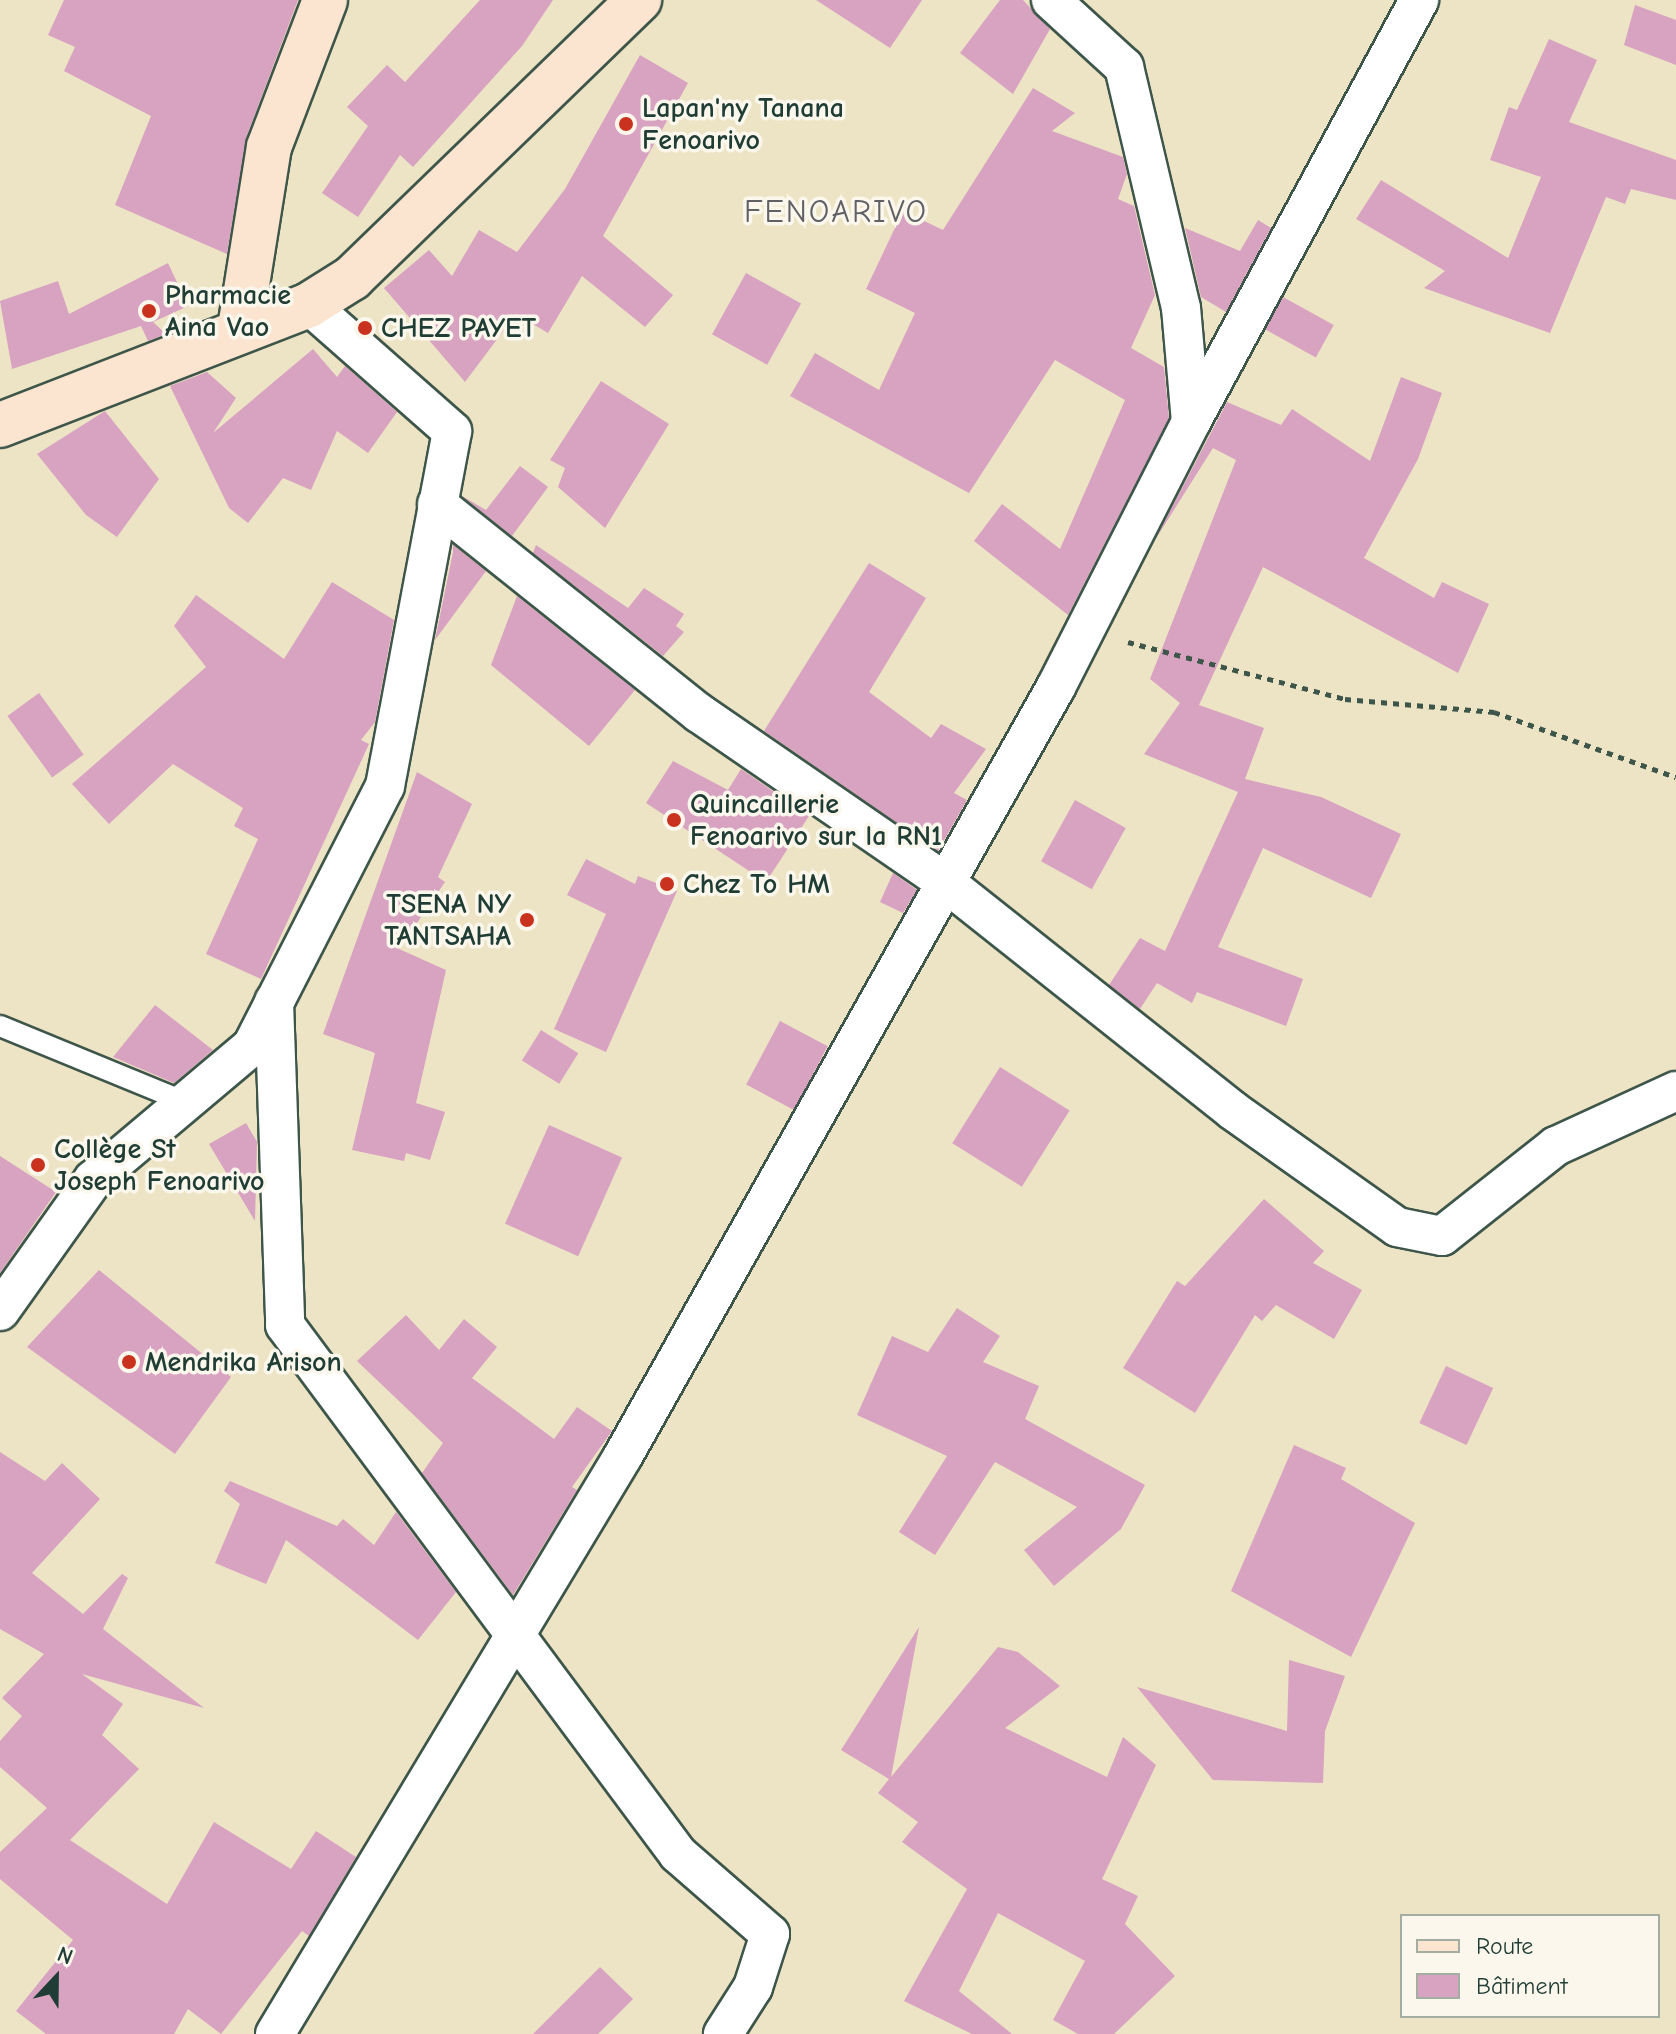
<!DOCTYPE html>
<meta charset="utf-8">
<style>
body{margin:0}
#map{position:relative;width:1676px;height:2034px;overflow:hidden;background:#ede4c5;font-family:"Comic Neue",sans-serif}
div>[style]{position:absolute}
.building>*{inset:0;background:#d8a2c1;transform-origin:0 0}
.path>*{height:5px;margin-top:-2.5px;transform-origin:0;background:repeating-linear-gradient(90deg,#3e564a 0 6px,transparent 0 12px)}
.roads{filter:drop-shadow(2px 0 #3e564a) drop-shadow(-2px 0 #3e564a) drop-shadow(0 2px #3e564a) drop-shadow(0 -2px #3e564a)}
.lane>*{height:20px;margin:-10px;padding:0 10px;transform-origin:10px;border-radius:10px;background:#fff}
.street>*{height:38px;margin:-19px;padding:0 19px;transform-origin:19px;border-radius:19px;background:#fff}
.secondary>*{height:44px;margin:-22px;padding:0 22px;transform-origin:22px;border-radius:22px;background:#fce5d0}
.dots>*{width:22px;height:22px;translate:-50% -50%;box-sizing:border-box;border:4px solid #fbf7ec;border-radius:50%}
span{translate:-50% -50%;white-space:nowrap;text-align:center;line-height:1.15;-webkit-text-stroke:7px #fbf7ec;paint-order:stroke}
.poi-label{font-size:28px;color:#1f3d34;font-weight:700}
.left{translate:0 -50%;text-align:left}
.right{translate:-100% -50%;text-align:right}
.quarter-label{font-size:32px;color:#606065;letter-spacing:2px}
.legend{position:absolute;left:1400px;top:1914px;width:260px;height:104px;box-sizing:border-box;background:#fbf7ec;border:2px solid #a3ada2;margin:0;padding:10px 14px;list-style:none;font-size:24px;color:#1f3d34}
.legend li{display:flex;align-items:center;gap:16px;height:40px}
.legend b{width:40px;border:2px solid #a3ada2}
.north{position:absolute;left:16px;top:1938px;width:80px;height:80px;-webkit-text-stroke:6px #fbf7ec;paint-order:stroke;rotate:22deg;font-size:22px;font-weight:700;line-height:32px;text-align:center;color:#1f3d34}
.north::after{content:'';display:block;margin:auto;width:28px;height:36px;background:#1f3d34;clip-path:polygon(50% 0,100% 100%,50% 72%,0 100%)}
</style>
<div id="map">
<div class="building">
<i style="clip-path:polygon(64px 0,298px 0,246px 138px,227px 254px,115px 205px,151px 116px,64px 71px,75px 47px,48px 35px)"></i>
<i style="clip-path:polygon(480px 0,553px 0,522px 46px,413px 167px,400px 155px,358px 217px,322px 193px,368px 126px,347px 107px,387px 65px,405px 82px)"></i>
<i style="clip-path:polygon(816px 0,922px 0,890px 48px)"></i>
<i style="clip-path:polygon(1000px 0,1023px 0,1050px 29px,1013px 94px,960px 53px)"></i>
<i style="clip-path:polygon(1635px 5px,1676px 20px,1676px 65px,1624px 45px)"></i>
<i style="clip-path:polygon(1549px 39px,1597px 60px,1569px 122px,1676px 160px,1676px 200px,1631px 189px,1625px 204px,1606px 197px,1550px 333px,1424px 288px,1445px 271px,1356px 219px,1381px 180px,1508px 258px,1541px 177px,1490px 160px,1509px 107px,1517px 110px)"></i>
<i style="clip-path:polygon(640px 55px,688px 83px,603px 236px,673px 295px,645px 327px,582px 276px,548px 333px,516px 314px,465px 382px,384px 288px,429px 250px,452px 276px,479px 230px,517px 252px,565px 189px)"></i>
<i style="clip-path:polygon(1033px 88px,1075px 113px,1052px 131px,1123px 157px,1127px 174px,1118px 199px,1134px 206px,1155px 295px,1131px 348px,1164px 367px,1169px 418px,1068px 615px,974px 541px,1002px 504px,1060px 549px,1125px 400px,1055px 360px,969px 493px,790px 396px,815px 353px,879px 390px,915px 313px,866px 289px,903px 211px,943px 230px)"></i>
<i style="clip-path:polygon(1258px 220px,1271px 228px,1226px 312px,1201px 297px,1185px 228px,1240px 251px)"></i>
<i style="clip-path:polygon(168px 263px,188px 306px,153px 322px,166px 334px,148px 341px,141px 326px,12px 369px,0 301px,58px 281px,69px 314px)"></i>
<i style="left:746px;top:273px;width:63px;height:70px;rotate:29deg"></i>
<i style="left:1283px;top:297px;width:58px;height:37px;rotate:29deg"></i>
<i style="clip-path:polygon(313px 349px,337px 377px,345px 366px,397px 412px,368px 453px,337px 431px,311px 490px,283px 478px,248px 523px,229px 508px,170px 386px,207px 372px,236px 398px,213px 433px)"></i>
<i style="clip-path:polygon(1401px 377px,1442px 393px,1418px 459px,1364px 558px,1434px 598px,1442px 582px,1489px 604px,1458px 673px,1263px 567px,1199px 705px,1264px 728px,1245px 779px,1321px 797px,1401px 834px,1371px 898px,1263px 848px,1218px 947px,1303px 979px,1286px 1026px,1197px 992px,1192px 1003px,1157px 983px,1140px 1009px,1109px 985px,1140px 938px,1165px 951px,1238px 792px,1144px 754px,1180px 703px,1150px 679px,1236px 460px,1213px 448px,1155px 540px,1227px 402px,1281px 425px,1292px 409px,1370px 461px)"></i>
<i style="clip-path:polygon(601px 381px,669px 424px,605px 528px,558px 487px,565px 468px,550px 460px)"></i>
<i style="clip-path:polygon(105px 411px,159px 479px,117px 537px,86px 515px,37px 454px)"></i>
<i style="clip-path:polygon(520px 466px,548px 487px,512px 536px,462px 496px,486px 510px)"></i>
<i style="clip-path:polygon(453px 545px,486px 571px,435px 640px,453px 552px)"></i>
<i style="clip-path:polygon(536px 545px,628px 608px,644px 588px,684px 614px,676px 626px,684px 632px,663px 656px,533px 553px)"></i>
<i style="clip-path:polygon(869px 563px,926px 598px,869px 692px,931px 738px,941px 724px,986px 749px,954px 793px,967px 800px,938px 851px,764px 731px)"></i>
<i style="clip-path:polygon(332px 582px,394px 620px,375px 722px,361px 740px,369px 744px,261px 979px,206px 954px,258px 839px,234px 826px,243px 808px,173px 764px,109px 824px,72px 784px,206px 667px,174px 626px,196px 595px,284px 659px)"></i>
<i style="clip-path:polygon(517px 596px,635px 690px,589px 746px,491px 665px)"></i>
<i style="left:39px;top:693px;width:76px;height:39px;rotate:54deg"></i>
<i style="clip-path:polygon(673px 761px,728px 790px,741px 769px,809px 816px,766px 882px,646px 803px)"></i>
<i style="clip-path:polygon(417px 772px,472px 804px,438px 877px,445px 882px,399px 949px,446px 970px,416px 1103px,445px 1112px,430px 1160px,406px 1153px,404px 1161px,352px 1150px,375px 1053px,323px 1034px)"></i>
<i style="left:1075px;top:800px;width:58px;height:70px;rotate:29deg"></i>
<i style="clip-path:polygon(586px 859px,635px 884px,638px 876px,677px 891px,606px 1052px,554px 1029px,606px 914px,567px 895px)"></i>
<i style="clip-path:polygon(893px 873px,917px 890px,903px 913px,880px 902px)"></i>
<i style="clip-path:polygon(155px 1005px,213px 1050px,174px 1083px,113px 1057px)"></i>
<i style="left:780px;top:1021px;width:54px;height:72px;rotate:28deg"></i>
<i style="left:541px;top:1030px;width:44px;height:36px;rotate:32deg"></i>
<i style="left:1000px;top:1067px;width:82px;height:90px;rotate:32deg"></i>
<i style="clip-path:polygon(246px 1123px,257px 1142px,255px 1221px,209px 1144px)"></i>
<i style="left:549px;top:1125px;width:80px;height:108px;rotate:24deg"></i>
<i style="clip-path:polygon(0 1156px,56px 1192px,0 1273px)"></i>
<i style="clip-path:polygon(1264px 1199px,1324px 1251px,1313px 1263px,1362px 1290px,1334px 1339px,1276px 1305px,1262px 1321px,1255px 1315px,1195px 1413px,1123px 1368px,1177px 1281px,1185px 1286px)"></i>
<i style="clip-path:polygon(99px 1270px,231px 1377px,175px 1454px,27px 1347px)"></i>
<i style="clip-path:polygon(957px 1308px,1000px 1336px,983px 1362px,1039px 1386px,1025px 1419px,1145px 1485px,1121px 1529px,1054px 1586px,1024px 1550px,1077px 1507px,995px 1462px,935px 1555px,899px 1532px,947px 1456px,857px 1415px,892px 1336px,928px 1352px)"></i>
<i style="clip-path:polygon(406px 1315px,439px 1350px,464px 1319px,497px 1347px,472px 1378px,554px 1439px,577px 1407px,612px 1431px,572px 1487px,577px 1490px,513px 1595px,422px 1473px,443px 1443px,357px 1361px)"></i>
<i style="left:1446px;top:1366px;width:52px;height:63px;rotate:25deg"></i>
<i style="clip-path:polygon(1294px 1445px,1346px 1468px,1341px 1479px,1415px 1523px,1351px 1657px,1231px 1591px)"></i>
<i style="clip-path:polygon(0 1452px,45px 1481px,62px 1463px,100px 1499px,32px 1573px,83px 1614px,122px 1574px,128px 1578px,103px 1629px,204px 1708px,82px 1674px,123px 1704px,102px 1735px,139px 1769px,70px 1840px,167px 1904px,214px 1822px,291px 1869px,316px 1831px,356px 1857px,309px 1936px,302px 1931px,221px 2034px,188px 2009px,174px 2034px,46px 2034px,16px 2011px,73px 1940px,0 1879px,0 1852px,47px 1808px,0 1767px,0 1741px,22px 1716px,2px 1698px,44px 1654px,0 1629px)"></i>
<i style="clip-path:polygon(230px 1481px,337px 1526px,343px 1519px,374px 1545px,396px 1512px,456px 1592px,418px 1640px,286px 1540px,266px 1584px,215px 1563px,240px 1504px,224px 1491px)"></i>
<i style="clip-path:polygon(919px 1627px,891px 1777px,998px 1647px,1018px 1652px,1060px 1686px,1005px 1728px,1107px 1777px,1123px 1737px,1156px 1765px,1102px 1879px,1138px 1896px,1125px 1924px,1175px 1976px,1114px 2034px,1078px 2034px,1053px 2020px,1085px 1961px,998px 1913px,959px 1991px,1012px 2034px,972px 2034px,904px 2001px,967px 1889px,902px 1842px,918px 1822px,878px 1793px,889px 1779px,841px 1750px)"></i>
<i style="clip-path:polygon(1289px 1660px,1345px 1676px,1325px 1731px,1323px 1783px,1213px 1780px,1137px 1687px,1287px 1731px)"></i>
<i style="clip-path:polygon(600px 1967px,633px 1999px,598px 2034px,533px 2034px)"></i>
</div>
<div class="path">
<i style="left:1128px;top:642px;width:224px;rotate:14.7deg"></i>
<i style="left:1345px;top:699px;width:150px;rotate:5deg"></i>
<i style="left:1494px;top:712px;width:193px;rotate:19.7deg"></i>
</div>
<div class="roads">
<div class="lane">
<i style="left:0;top:1026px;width:200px;rotate:22.3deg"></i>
</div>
<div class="street">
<i style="left:1191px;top:422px;width:480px;rotate:-61.6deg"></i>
<i style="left:437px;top:504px;width:335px;rotate:38.6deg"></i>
<i style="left:699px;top:713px;width:300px;rotate:34.5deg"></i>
<i style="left:946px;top:883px;width:365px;rotate:38.4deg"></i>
<i style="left:1232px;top:1110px;width:202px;rotate:35.3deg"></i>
<i style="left:1397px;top:1227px;width:46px;rotate:11.3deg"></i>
<i style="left:1442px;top:1236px;width:145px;rotate:-38.3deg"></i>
<i style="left:1556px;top:1146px;width:132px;rotate:-24.6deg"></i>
<i style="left:274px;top:1002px;width:323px;rotate:88deg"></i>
<i style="left:285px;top:1325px;width:659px;rotate:53.39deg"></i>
<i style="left:678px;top:1854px;width:122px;rotate:41deg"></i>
<i style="left:770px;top:1934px;width:56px;rotate:107.8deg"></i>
<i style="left:753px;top:1987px;width:56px;rotate:122.6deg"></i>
<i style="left:0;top:1311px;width:161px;rotate:-54.6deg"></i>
<i style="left:93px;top:1180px;width:208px;rotate:-40.1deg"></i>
<i style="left:252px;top:1046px;width:292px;rotate:-62.9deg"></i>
<i style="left:385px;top:786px;width:361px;rotate:-79.3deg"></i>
<i style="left:452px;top:431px;width:191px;rotate:-138.6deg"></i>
<i style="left:275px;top:2034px;width:675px;rotate:-58.95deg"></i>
<i style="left:623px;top:1456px;width:883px;rotate:-60.62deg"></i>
<i style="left:1056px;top:687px;width:297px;rotate:-63deg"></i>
<i style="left:1191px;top:422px;width:114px;rotate:-95deg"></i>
<i style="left:1181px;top:308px;width:248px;rotate:-103.3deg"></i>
<i style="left:1124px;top:67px;width:99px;rotate:-137.5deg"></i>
</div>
<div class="secondary">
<i style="left:240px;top:328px;width:183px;rotate:-80.9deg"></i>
<i style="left:269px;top:147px;width:157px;rotate:-69.1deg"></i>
<i style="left:0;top:425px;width:331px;rotate:-21.2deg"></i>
<i style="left:309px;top:305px;width:51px;rotate:-32.1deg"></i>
<i style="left:352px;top:278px;width:400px;rotate:-44.1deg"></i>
</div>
</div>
<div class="dots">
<i style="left:626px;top:124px;background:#c8321e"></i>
<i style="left:149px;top:311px;background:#c8321e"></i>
<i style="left:365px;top:328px;background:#c8321e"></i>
<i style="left:674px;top:820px;background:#c8321e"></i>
<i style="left:667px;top:884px;background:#c8321e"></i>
<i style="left:527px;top:920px;background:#c8321e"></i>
<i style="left:38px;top:1165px;background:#c8321e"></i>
<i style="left:129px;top:1362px;background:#c8321e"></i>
</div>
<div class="poi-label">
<span class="left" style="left:642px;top:124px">Lapan'ny Tanana<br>Fenoarivo</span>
<span class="left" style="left:165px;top:311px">Pharmacie<br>Aina Vao</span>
<span class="left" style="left:381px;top:328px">CHEZ PAYET</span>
<span class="left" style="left:690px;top:820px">Quincaillerie<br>Fenoarivo sur la RN1</span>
<span class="left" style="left:683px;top:884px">Chez To HM</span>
<span class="right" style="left:511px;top:920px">TSENA NY<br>TANTSAHA</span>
<span class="left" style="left:54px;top:1165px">Collège St<br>Joseph Fenoarivo</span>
<span class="left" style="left:145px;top:1362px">Mendrika Arison</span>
</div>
<div class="quarter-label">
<span style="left:836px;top:212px">FENOARIVO</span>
</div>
<ul class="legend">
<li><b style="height:10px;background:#fce5d0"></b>Route</li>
<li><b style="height:22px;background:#d8a2c1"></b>Bâtiment</li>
</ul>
<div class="north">N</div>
</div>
